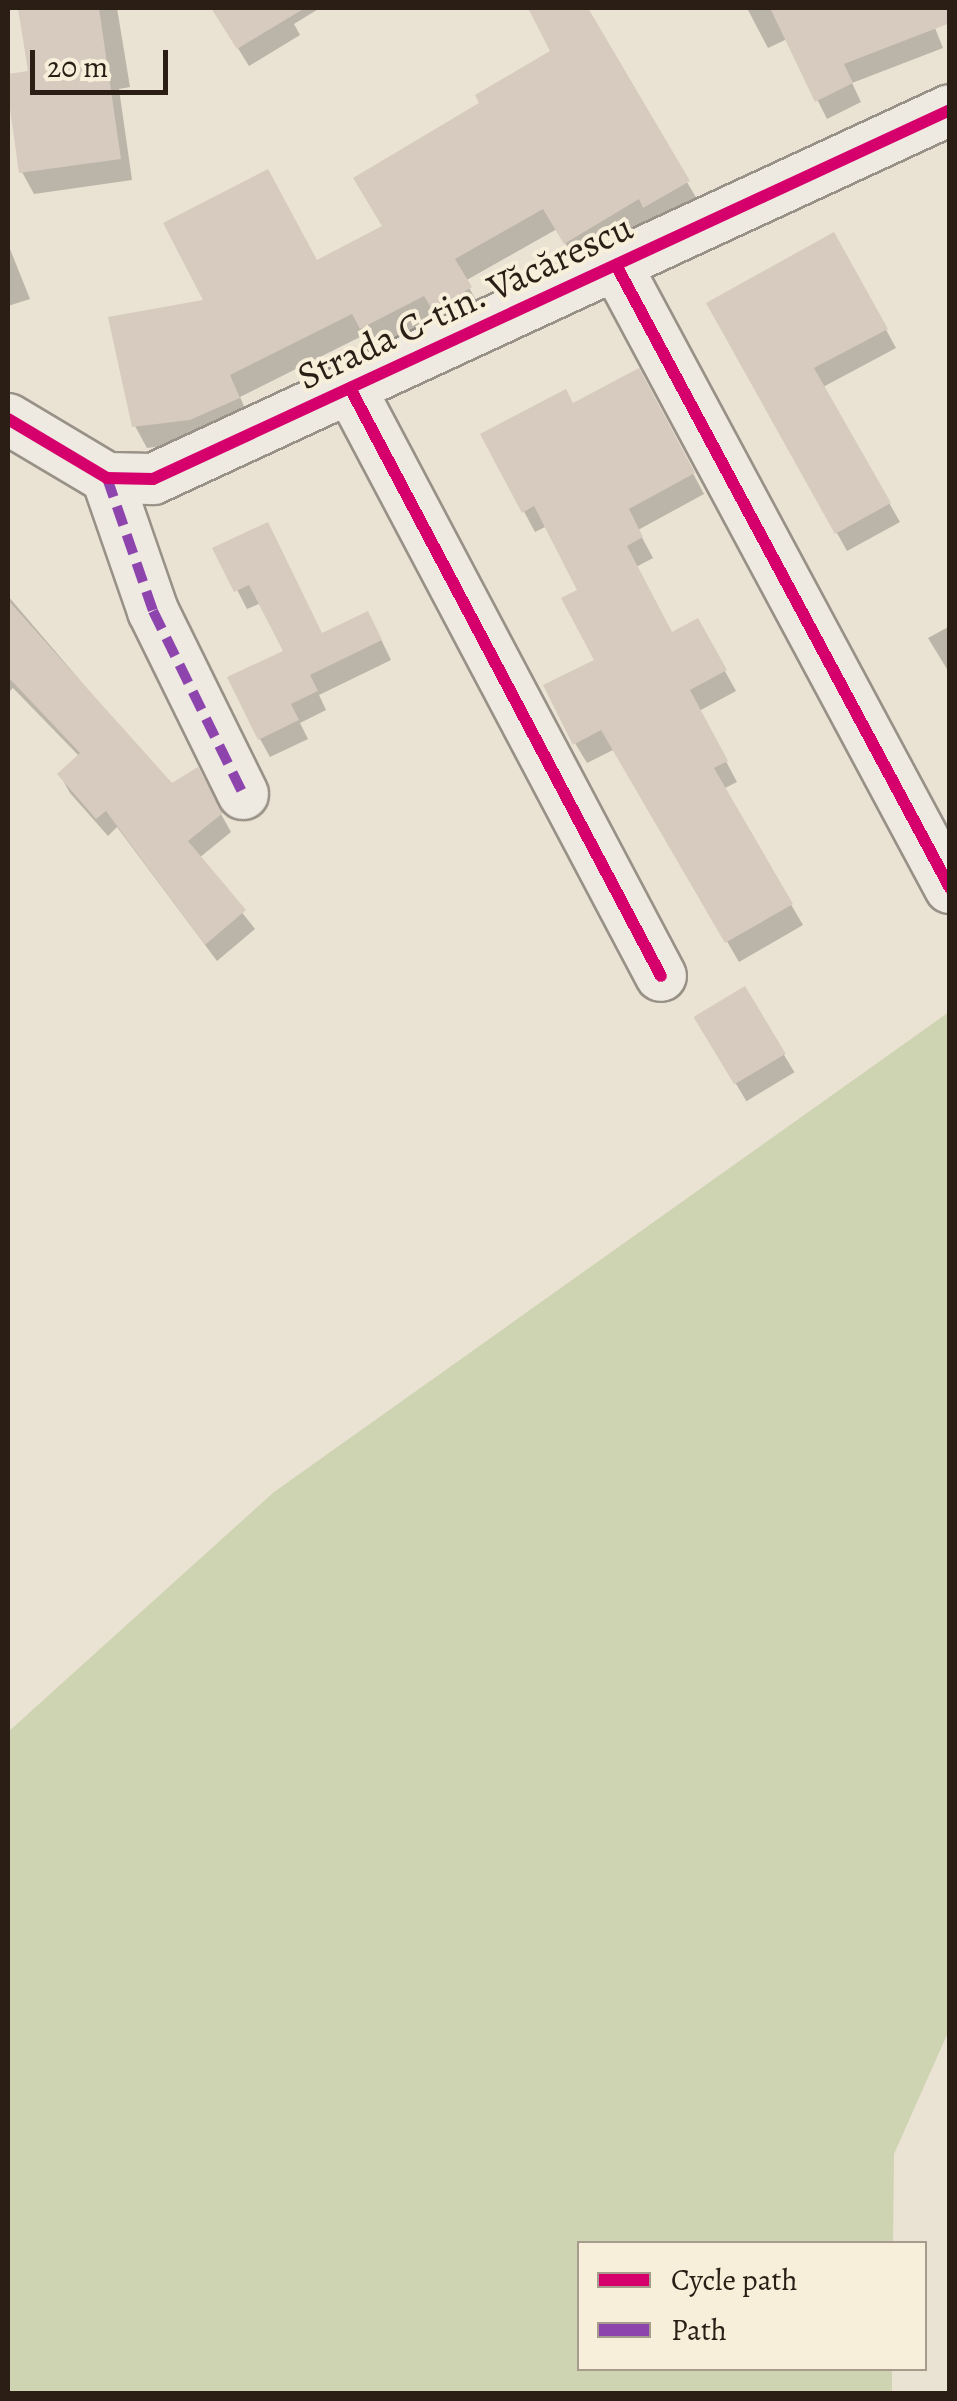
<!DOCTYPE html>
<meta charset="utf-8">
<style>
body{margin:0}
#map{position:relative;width:957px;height:2401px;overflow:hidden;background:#eae2d2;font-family:Alegreya,serif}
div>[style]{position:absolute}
.green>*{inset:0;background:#ced3b2}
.shadow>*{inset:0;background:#0003;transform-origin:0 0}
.building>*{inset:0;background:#d7cabe;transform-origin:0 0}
.roads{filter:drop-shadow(2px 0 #989187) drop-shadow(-2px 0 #989187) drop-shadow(0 2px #989187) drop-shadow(0 -2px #989187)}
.minor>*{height:50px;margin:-25px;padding:0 25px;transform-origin:25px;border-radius:25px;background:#eeeae1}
.quiet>*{height:10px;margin-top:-5px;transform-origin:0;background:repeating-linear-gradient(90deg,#8e44ad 0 20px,transparent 0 30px)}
.cycleway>*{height:12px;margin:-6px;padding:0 6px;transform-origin:6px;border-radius:6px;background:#d6006c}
span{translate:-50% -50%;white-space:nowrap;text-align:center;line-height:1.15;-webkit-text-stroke:8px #f8efdb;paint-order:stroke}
.street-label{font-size:38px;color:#2a1e15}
.frame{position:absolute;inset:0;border:10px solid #2a1e15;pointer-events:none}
.legend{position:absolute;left:577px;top:2241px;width:350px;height:130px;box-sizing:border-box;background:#f8efdb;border:2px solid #a69b8c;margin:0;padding:12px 18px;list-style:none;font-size:30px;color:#2a1e15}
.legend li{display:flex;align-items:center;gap:20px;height:50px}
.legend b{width:50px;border:2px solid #a69b8c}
.scale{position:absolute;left:30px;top:50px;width:138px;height:45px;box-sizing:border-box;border:5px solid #2a1e15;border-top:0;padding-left:12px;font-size:30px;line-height:35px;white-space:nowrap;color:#2a1e15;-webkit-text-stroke:8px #f8efdb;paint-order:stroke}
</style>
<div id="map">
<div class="green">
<i style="clip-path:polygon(949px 1012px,950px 2028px,894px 2154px,893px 2243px,580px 2244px,580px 2368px,892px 2369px,892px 2393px,8px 2393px,8px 1732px,274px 1492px)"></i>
</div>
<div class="shadow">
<i style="clip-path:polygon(20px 8px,117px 8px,130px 87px,119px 89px,132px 180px,34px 194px,22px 172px,8px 77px,31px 73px)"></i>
<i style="clip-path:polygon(213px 8px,320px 8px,294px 24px,300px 35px,249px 66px)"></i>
<i style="clip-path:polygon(534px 8px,583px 8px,700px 204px,658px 228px,653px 219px,578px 264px,557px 229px,465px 281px,482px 310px,447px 331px,438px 316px,374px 349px,366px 334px,240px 397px,250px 420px,203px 441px,147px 448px,135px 426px,206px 301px,316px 263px,385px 227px,483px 104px,553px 52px)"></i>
<i style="clip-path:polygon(747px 8px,927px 8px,943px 48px,852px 83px,861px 102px,827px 119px,787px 39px,768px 48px)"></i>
<i style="clip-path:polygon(834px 235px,896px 348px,823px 387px,900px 522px,847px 551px,710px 304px)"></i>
<i style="clip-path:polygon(8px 244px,30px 299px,8px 306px)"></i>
<i style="clip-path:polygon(649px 391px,704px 494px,638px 530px,653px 558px,636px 567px,672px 635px,697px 621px,736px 691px,699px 711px,737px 782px,723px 789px,803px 925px,739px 962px,615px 749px,587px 763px,575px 743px,597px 661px,580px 591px,547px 526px,535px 532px,483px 435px,573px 406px)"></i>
<i style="clip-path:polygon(216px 549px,322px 635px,378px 633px,391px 660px,319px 695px,326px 710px,300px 723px,308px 739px,270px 757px,260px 739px,286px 652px,261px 603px,247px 609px)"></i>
<i style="clip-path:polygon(8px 596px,171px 787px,197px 771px,231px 832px,199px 858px,255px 929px,217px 961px,117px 827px,108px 836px,70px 793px,60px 775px,80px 757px,13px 688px,8px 693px)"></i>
<i style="clip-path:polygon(950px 626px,950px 674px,928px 638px)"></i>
<i style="left:745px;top:990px;width:96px;height:56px;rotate:59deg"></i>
</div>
<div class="building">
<i style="clip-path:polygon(18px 8px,99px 8px,121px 159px,19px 173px,8px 94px,8px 74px,28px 71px)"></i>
<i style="clip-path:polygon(211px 8px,305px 8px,237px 49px)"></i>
<i style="clip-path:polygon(528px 8px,588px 8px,690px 181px,643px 208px,639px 199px,564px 244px,543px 209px,455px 259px,472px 287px,433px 311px,424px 296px,360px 329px,352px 314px,230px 375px,240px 398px,190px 420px,132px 427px,108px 317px,203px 300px,163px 223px,268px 169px,317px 260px,382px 226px,353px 178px,479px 103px,475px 95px,550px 51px)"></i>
<i style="clip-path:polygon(770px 8px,950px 8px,950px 23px,844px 64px,853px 83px,815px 102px)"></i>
<i style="clip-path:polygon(834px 232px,888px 329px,814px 368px,891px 503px,835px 534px,706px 303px)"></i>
<i style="clip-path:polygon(639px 368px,695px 473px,629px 509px,643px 537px,627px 546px,672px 632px,698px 618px,727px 670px,690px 690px,728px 761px,714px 768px,793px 904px,725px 943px,601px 730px,573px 745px,543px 685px,594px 660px,561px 598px,577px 590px,534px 506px,522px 513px,480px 434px,566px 389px,573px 403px)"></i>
<i style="clip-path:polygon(268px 522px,322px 633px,368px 611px,382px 640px,310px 675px,318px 691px,291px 704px,299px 720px,258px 740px,227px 677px,283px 651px,249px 585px,234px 592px,212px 548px)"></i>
<i style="clip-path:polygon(8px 600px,172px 783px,198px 767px,223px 813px,188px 841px,246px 910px,205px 945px,106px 811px,96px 819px,57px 774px,80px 753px,8px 677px)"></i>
<i style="left:745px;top:986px;width:79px;height:60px;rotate:59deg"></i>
</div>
<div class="roads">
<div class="minor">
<i style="left:616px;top:265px;width:707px;rotate:61.8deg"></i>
<i style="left:350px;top:388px;width:665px;rotate:62.13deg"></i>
<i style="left:8px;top:419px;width:115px;rotate:30.8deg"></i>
<i style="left:107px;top:478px;width:46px;rotate:1.2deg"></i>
<i style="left:153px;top:479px;width:878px;rotate:-24.84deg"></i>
<i style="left:107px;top:478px;width:141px;rotate:70.9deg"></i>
<i style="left:153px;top:611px;width:204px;rotate:63.8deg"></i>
</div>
</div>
<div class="quiet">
<i style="left:107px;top:478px;width:141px;rotate:70.9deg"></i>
<i style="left:153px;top:611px;width:204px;rotate:63.8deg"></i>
</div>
<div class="cycleway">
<i style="left:616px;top:265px;width:707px;rotate:61.8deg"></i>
<i style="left:350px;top:388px;width:665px;rotate:62.13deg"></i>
<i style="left:8px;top:419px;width:115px;rotate:30.8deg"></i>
<i style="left:107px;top:478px;width:46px;rotate:1.2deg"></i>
<i style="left:153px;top:479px;width:878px;rotate:-24.84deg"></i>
</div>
<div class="street-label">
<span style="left:465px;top:302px;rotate:-25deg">Strada C-tin. Văcărescu</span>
</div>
<div class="frame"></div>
<ul class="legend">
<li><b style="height:12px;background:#d6006c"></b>Cycle path</li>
<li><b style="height:12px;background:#8e44ad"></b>Path</li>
</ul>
<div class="scale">20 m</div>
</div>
